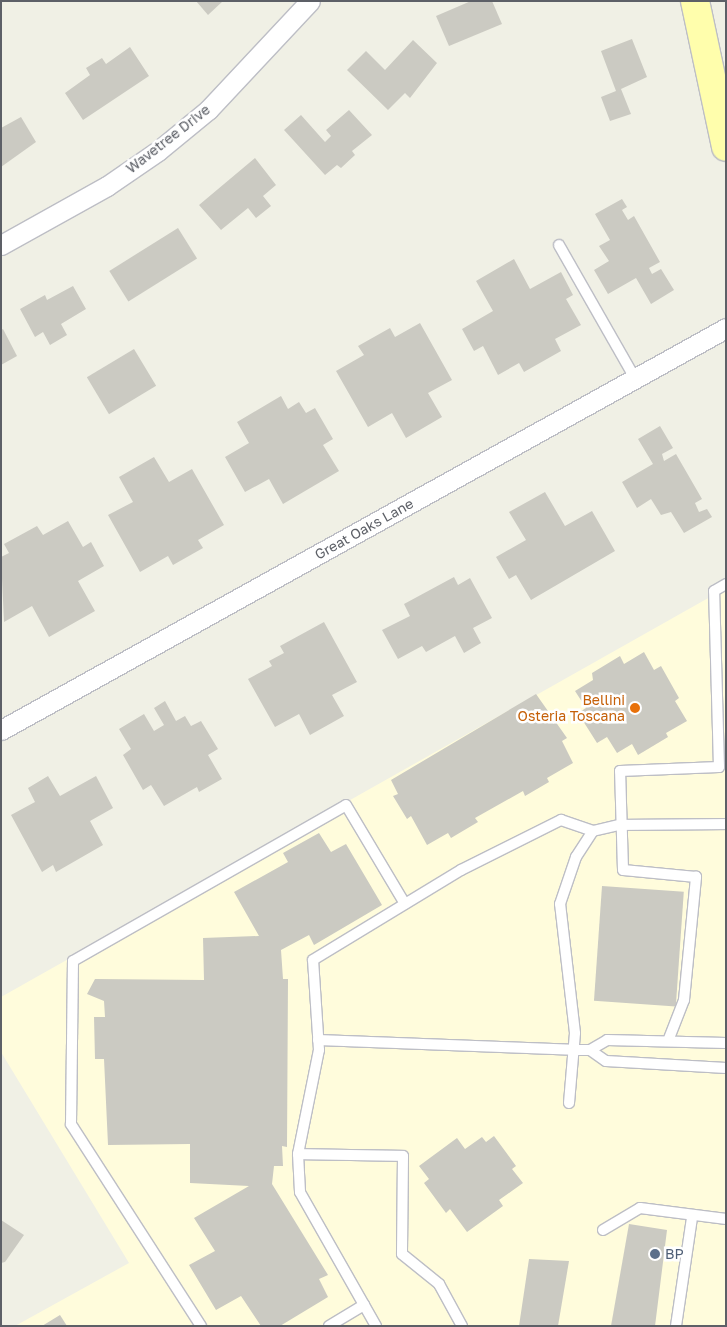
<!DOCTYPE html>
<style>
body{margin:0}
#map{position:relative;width:727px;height:1327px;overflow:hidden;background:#f0f0e5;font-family:"Golos Text",sans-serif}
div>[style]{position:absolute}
.commercial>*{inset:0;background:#fffcdc}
.building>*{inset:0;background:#cbcac2;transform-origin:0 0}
.roads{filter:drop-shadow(1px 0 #bdbec5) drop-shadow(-1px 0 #bdbec5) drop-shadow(0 1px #bdbec5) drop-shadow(0 -1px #bdbec5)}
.lane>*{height:10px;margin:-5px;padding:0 5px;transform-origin:5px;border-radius:5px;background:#fff}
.street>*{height:19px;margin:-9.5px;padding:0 9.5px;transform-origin:9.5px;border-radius:9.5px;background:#fff}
.primary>*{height:28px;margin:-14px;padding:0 14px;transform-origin:14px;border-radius:14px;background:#fffeac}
.dots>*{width:14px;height:14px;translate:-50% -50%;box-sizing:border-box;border:2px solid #fff;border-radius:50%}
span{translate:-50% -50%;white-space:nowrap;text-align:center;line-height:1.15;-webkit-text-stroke:5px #fff;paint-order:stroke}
.street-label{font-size:14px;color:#5d6067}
.food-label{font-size:14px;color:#c56008}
.right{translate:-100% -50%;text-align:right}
.service-label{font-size:14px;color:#4e5e75}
.left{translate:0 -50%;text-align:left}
.frame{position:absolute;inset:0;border:2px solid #5d6067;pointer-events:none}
</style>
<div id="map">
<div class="commercial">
<i style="clip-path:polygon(726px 588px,726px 1326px,15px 1326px,129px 1263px,1px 1052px,1px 997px)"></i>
</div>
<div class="building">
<i style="clip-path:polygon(196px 1px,223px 1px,208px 15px)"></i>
<i style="clip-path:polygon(471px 1px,492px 1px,502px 24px,449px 46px,436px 16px)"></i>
<i style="clip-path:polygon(632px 39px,647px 77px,621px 89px,631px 114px,610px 121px,601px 97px,616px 91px,601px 51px)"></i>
<i style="clip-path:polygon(413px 40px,437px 63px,410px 98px,405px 93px,388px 110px,347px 70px,366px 51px,385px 70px)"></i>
<i style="clip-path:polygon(130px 47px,149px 76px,83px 120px,65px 93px,90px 75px,86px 68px,102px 58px,106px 64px)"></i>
<i style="clip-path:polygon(349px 110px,372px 135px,352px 151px,355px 155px,341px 168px,337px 165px,325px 175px,284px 130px,301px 115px,325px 142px,331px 136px,326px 130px)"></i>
<i style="clip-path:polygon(21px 117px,36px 142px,1px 167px,1px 128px)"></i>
<i style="clip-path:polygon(255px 158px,276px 185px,263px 196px,271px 206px,256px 218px,248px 208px,221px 230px,199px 205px)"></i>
<i style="clip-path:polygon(622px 199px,627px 207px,622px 210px,628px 220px,634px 216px,660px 262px,649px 268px,652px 274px,661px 269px,674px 290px,651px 304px,636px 278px,608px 294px,594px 270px,609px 261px,599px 246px,610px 240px,595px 214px)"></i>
<i style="left:178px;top:228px;width:36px;height:81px;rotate:58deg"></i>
<i style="clip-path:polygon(514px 259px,530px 289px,561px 272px,573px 295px,566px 299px,581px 325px,555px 339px,561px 351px,524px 372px,519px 363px,498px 375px,483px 346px,474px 351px,462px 329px,493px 311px,476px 281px)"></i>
<i style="clip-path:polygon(73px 286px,86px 309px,61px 324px,67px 335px,50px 345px,43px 332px,35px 337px,20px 309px,45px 295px,47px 300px)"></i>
<i style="clip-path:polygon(420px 323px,452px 380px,428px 393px,442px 417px,406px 438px,392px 413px,368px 427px,336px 371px,364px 355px,358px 346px,390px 328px,395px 337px)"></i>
<i style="clip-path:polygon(3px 329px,17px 356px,1px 365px,1px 330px)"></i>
<i style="left:134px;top:349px;width:43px;height:55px;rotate:59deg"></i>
<i style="clip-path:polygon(281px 396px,288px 409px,299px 402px,306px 413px,315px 408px,333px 439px,323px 445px,339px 471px,283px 504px,269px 479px,245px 492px,225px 457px,249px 443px,237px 422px)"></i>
<i style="clip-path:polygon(660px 426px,673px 448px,662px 454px,664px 461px,676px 454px,702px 499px,695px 503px,699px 512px,707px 509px,712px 517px,684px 533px,671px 512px,661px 515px,651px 499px,637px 508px,622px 482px,653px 464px,638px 439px)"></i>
<i style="clip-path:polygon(154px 457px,169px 482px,192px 469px,224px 525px,198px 540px,203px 548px,173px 565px,168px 556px,140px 572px,108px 515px,133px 502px,119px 477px)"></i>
<i style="clip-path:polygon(545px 492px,565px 526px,592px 511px,615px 551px,531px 600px,516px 575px,509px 579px,496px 557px,526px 540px,509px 512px)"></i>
<i style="clip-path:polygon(68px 521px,83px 547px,91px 542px,104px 566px,78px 581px,95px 611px,49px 637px,32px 606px,4px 622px,1px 557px,9px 553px,4px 544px,37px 526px,43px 535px)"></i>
<i style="clip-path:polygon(454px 577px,458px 585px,470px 578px,492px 618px,473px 628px,481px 643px,464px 653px,455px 636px,426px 652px,422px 646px,398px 659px,382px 630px,410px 616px,404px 604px)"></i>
<i style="clip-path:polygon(324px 622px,357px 682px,332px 695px,344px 716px,310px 735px,299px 714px,275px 727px,248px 679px,272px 666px,269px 661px,284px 653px,280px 646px)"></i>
<i style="clip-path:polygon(644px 652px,654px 670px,661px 666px,679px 698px,675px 701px,687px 721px,666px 733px,668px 737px,638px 755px,632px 744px,617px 753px,607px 737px,597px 743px,578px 713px,586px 708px,575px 691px,593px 680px,592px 673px,620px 656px,624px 664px)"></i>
<i style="clip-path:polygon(536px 694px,567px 738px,562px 741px,573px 763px,547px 778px,549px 782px,525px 796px,523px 791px,475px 818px,478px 822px,451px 838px,448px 833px,427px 845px,411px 816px,407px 819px,393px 796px,398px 794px,391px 780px)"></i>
<i style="clip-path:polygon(165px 701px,176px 721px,185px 716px,191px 726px,201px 721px,218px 749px,208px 755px,222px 779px,199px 792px,197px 787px,164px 806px,151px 785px,143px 790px,123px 755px,131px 749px,119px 729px,144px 714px,154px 731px,164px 725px,154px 708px)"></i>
<i style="clip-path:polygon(48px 776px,60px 796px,96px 776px,113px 808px,90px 821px,103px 845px,56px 872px,53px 865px,42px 872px,11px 815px,35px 802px,28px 788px)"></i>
<i style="clip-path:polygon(319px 833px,331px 852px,346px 844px,382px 905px,314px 945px,309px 935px,281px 950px,283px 979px,288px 979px,287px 1147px,282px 1146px,283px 1166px,274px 1166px,272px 1184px,328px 1275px,319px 1279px,328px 1297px,280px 1326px,261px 1326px,241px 1296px,216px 1310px,189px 1265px,215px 1251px,194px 1218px,249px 1186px,190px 1183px,190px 1144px,108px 1145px,104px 1059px,95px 1059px,94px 1017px,105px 1017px,104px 1001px,87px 994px,95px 979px,204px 980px,203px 938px,259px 936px,234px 892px,288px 862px,283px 853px)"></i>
<i style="left:602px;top:886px;width:82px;height:115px;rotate:4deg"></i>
<i style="clip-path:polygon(494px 1136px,516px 1166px,512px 1169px,523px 1183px,499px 1200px,503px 1206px,467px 1232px,450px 1209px,446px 1213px,424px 1183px,429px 1179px,419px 1166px,457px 1138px,465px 1149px,482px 1137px,486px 1142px)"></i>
<i style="clip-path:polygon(1px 1220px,24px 1235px,5px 1262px,1px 1263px)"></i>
<i style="clip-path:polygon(629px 1224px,667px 1230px,655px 1326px,611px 1326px)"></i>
<i style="clip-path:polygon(529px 1259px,569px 1261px,558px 1326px,519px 1326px)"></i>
<i style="clip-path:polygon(60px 1315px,67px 1326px,42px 1326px)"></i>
</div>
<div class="roads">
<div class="lane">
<i style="left:559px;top:245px;width:153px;rotate:60.3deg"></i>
<i style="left:318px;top:1040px;width:255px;rotate:2.2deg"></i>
<i style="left:573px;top:1050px;width:17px"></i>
<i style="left:590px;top:1050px;width:20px;rotate:-30deg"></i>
<i style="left:607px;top:1040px;width:119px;rotate:1.4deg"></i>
<i style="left:668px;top:1041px;width:44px;rotate:-68.7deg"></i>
<i style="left:684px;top:1000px;width:124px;rotate:-84.4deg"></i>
<i style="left:696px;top:877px;width:73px;rotate:-174.5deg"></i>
<i style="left:623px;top:870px;width:99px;rotate:-91.7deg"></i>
<i style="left:620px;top:771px;width:99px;rotate:-2.3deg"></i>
<i style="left:719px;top:767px;width:176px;rotate:-91.6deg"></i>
<i style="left:714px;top:591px;width:14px;rotate:-30deg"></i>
<i style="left:590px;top:1050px;width:19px;rotate:35deg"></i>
<i style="left:606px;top:1061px;width:120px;rotate:3.3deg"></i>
<i style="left:569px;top:1103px;width:70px;rotate:-85.1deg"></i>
<i style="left:575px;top:1033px;width:130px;rotate:-96.6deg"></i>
<i style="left:560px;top:904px;width:50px;rotate:-71.2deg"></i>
<i style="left:576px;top:857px;width:31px;rotate:-57deg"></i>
<i style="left:593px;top:831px;width:28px;rotate:-13deg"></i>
<i style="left:620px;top:825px;width:106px;rotate:-0.5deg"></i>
<i style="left:298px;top:1154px;width:105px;rotate:1.1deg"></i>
<i style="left:403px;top:1156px;width:98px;rotate:90.6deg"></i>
<i style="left:402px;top:1254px;width:48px;rotate:39deg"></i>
<i style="left:439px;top:1284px;width:48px;rotate:61.3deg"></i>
<i style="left:603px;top:1230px;width:43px;rotate:-30.7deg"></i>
<i style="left:640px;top:1208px;width:87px;rotate:7.3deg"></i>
<i style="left:201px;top:1326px;width:240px;rotate:-122.8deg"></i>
<i style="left:71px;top:1124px;width:163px;rotate:-89.3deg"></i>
<i style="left:73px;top:961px;width:314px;rotate:-29.7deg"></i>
<i style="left:346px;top:805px;width:115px;rotate:59.2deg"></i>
<i style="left:329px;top:1326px;width:41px;rotate:-31deg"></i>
<i style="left:376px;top:1326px;width:154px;rotate:-119.6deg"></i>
<i style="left:300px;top:1192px;width:38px;rotate:-93deg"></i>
<i style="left:298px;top:1154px;width:106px;rotate:-78.6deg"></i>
<i style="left:319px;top:1050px;width:90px;rotate:-93.8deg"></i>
<i style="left:313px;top:960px;width:173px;rotate:-31.3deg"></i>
<i style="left:461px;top:870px;width:112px;rotate:-26.6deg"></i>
<i style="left:561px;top:820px;width:34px;rotate:19deg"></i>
<i style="left:676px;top:1326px;width:110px;rotate:-81.6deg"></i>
</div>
<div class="street">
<i style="left:1px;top:245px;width:121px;rotate:-29.1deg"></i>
<i style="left:107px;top:186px;width:62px;rotate:-34.5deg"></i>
<i style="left:158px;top:151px;width:65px;rotate:-39.4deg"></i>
<i style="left:208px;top:110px;width:149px;rotate:-46.9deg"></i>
<i style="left:1px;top:730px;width:829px;rotate:-29.01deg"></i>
</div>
<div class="primary">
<i style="left:695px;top:1px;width:149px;rotate:78deg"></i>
</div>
</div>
<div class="dots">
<i style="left:635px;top:708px;background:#e8710a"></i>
<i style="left:655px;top:1254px;background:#5c6f8a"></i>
</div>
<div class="street-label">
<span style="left:168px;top:139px;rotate:-38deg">Wavetree Drive</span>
<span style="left:364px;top:529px;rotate:-29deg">Great Oaks Lane</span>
</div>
<div class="food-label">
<span class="right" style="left:625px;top:708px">Bellini<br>Osteria Toscana</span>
</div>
<div class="service-label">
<span class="left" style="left:665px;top:1254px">BP</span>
</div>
<div class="frame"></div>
</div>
